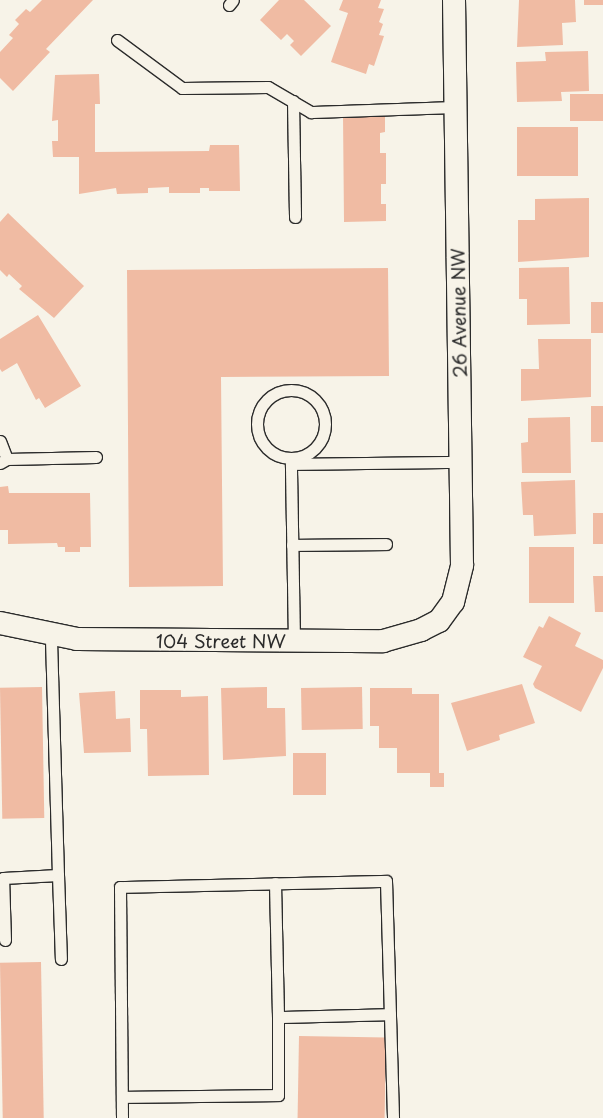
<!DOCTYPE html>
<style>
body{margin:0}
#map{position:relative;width:603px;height:1118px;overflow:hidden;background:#f7f3e8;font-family:"Playpen Sans",sans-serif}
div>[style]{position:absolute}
.building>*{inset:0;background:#f0bba3;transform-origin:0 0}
.roads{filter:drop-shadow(1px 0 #2b2b2b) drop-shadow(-1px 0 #2b2b2b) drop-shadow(0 1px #2b2b2b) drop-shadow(0 -1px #2b2b2b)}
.service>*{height:11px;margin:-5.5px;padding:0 5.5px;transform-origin:5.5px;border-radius:5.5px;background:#f7f3e8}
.service>.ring{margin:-5.5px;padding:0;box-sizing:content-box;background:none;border:11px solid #f7f3e8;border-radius:50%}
.minor>*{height:22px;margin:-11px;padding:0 11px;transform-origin:11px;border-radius:11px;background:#f7f3e8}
span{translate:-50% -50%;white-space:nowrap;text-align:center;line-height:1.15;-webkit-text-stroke:4px #f7f3e8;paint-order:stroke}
.street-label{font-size:18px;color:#2b2b2b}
</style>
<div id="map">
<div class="building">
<i style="clip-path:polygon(42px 0,93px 0,46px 49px,50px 52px,13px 91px,0 78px,0 52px,13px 38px,9px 35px,19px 24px,15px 20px,26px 9px,30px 12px)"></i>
<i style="clip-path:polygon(279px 0,304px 0,331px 26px,301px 56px,290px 45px,294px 41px,287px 34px,281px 40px,260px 20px)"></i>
<i style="clip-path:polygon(343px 0,381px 0,378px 8px,384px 9px,379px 22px,383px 24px,379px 35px,384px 36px,374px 66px,369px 64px,366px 74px,331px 62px,348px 13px,339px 10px)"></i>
<i style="clip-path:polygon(519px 0,575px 0,576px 22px,562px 23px,563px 45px,517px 47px)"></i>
<i style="left:584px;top:0;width:19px;height:5px"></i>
<i style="clip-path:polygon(588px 51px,589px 91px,561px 92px,562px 101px,517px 102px,516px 62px,546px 61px,545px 52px)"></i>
<i style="clip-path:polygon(99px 74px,100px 104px,95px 104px,95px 152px,209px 151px,210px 145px,239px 145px,240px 191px,209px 191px,209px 188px,200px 188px,200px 193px,169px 193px,169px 187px,148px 188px,148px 193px,117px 194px,116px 188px,79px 194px,79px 157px,53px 157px,52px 141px,58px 141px,58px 120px,52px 121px,55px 75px)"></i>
<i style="left:570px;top:94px;width:33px;height:27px"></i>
<i style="clip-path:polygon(343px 116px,385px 116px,385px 132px,380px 133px,380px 153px,386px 153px,386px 184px,381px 184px,381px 204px,386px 204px,386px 221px,344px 222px)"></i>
<i style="left:517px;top:127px;width:61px;height:49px"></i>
<i style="clip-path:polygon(589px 198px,589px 257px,518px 262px,518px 220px,535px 220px,535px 199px)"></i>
<i style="clip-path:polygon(8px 213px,84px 286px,54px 318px,19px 289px,22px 286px,9px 274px,7px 277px,0 270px,0 222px)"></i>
<i style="clip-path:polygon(569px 267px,570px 324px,527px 325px,527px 299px,519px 299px,519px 268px)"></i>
<i style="clip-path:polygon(388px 268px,389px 376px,221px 377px,223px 586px,129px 587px,127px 270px)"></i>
<i style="left:591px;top:302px;width:12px;height:31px"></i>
<i style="clip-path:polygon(38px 315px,81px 386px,45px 408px,39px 398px,36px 400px,17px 363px,2px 372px,0 369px,0 339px)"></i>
<i style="clip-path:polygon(538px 339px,591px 339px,591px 397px,521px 401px,521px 369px,539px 369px)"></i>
<i style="left:591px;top:406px;width:12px;height:36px"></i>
<i style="clip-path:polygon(570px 417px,571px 473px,522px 473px,521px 443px,528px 442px,528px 418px)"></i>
<i style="clip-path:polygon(575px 480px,576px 534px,534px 536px,533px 515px,523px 515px,521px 482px)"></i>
<i style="clip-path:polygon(8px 486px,9px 493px,90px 493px,91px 547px,80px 547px,80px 552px,65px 552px,65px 547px,58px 547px,57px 543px,8px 544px,8px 530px,0 530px,0 487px)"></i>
<i style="left:593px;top:513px;width:10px;height:31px"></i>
<i style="left:529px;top:547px;width:45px;height:56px"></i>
<i style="clip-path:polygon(593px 576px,603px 576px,603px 612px,595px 612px)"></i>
<i style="clip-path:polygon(549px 616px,581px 633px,575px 646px,603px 660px,603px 668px,581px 712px,535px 688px,533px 684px,542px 666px,523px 657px,539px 626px,543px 628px)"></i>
<i style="clip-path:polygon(522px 684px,535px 723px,499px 735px,500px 740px,467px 751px,451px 703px)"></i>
<i style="left:42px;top:687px;width:131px;height:42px;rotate:89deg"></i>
<i style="clip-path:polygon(267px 687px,267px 708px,285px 708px,286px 756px,223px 760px,221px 688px)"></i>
<i style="left:362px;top:687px;width:42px;height:61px;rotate:89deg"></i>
<i style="clip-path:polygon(370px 688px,412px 688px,412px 694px,439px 694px,439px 773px,444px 773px,444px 787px,430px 787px,430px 773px,397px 773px,397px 748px,379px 748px,379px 726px,370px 726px)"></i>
<i style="clip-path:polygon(140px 690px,181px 690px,181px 697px,208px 696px,209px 775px,148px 776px,147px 729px,140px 729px)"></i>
<i style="clip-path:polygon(115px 691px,116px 719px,130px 718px,131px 752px,84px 753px,79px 693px)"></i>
<i style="left:293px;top:753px;width:33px;height:42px"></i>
<i style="left:41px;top:962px;width:156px;height:41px;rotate:89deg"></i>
<i style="left:299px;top:1036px;width:87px;height:82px;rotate:1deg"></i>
</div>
<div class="roads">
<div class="service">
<i style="left:229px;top:5px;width:6px;rotate:-51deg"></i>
<i style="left:117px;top:40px;width:81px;rotate:36.4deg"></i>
<i style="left:182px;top:88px;width:86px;rotate:-0.7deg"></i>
<i style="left:268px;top:87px;width:50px;rotate:30.2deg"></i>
<i style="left:311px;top:112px;width:145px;rotate:-2deg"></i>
<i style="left:293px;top:101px;width:116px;rotate:89deg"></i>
<i class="ring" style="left:257px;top:390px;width:57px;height:57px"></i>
<i style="left:0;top:441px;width:19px;rotate:69deg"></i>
<i style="left:0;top:463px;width:8px;rotate:-30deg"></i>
<i style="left:7px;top:459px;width:89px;rotate:-1.3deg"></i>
<i style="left:292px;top:545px;width:94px;rotate:-0.6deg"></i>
<i style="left:294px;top:641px;width:177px;rotate:-91deg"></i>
<i style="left:291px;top:464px;width:170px;rotate:-0.7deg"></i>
<i style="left:58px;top:875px;width:84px;rotate:88deg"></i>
<i style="left:275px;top:883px;width:134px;rotate:88.7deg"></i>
<i style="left:278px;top:1017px;width:112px;rotate:-1.5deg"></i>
<i style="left:5px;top:940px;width:62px;rotate:-91.8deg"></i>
<i style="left:3px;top:878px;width:55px;rotate:-3.1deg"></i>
<i style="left:58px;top:875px;width:240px;rotate:-91.7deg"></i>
<i style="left:122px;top:1097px;width:156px;rotate:-0.7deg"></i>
<i style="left:278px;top:1095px;width:78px;rotate:-90deg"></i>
<i style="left:122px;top:1118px;width:231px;rotate:-90.5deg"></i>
<i style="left:120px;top:887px;width:266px;rotate:-1.3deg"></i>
<i style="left:386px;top:881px;width:237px;rotate:88.3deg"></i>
</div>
<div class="minor">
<i style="left:0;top:623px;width:79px;rotate:11.7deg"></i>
<i style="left:77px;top:639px;width:306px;rotate:0.4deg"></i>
<i style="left:383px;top:641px;width:40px;rotate:-16deg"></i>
<i style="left:421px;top:630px;width:20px;rotate:-27deg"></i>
<i style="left:439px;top:621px;width:24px;rotate:-54deg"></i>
<i style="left:453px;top:602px;width:38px;rotate:-76deg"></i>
<i style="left:462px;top:565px;width:565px;rotate:-90.81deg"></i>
</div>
</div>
<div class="street-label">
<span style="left:459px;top:313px;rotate:-91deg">26 Avenue NW</span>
<span style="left:221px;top:641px">104 Street NW</span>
</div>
</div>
